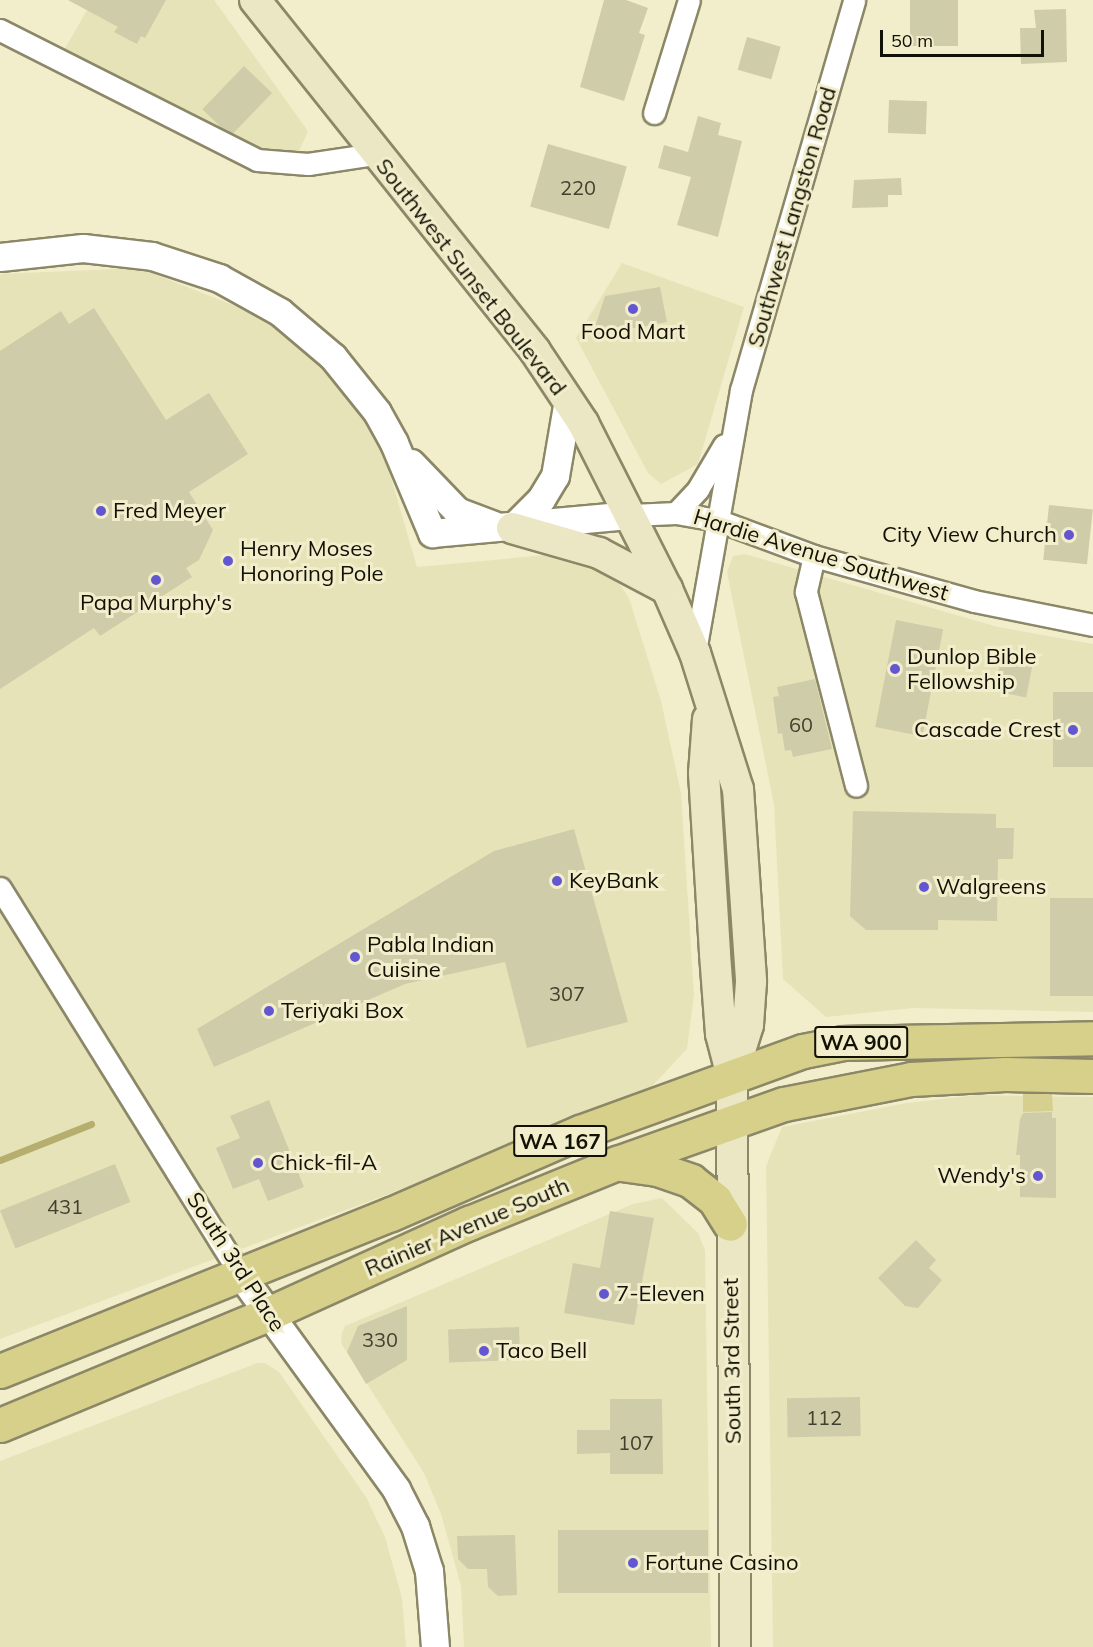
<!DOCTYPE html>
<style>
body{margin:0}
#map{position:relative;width:1093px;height:1647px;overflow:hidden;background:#f2eecb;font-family:Mulish,sans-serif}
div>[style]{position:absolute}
.built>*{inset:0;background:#e7e3b8}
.green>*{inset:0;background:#d6cf8f}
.stream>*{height:7px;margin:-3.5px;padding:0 3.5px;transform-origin:3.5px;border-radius:3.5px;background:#b5ae6f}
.building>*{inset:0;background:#cfcca9;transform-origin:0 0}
.roads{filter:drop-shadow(2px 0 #8b8767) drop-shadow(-2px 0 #8b8767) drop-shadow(0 2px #8b8767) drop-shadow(0 -2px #8b8767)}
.minor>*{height:21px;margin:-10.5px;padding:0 10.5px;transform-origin:10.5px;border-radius:10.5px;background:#fff}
.tertiary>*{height:27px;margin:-13.5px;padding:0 13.5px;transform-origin:13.5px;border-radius:13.5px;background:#fff}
.secondary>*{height:30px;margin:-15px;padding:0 15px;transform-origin:15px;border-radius:15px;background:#ebe7c4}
.primary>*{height:33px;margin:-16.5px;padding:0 16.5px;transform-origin:16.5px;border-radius:16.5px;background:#d7d08a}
.dots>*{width:16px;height:16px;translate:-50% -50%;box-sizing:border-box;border:3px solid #f2eecb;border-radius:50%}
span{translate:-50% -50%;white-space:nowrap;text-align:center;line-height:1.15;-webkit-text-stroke:6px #f2eecb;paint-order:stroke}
.number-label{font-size:20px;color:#41402e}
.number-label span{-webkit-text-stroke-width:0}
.shield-label span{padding:2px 4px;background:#f2eecb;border:2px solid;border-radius:4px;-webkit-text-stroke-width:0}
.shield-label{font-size:21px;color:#121105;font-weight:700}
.street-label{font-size:22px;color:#121105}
.poi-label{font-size:22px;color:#121105}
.left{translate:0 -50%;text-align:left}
.right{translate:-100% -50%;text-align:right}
.scale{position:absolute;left:880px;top:30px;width:164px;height:27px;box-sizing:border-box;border:3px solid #121105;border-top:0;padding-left:8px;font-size:18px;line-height:21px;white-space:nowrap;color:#121105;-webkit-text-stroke:4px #f2eecb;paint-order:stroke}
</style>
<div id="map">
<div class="built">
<i style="clip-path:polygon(93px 0,214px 0,305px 127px,308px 132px,298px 153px,276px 152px,238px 141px,64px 50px)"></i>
<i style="clip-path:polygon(622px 263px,744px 307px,698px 464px,661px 484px,648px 473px,576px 338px)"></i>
<i style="clip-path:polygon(139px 268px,281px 324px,373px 416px,417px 567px,568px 553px,614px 576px,629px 598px,661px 701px,681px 793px,694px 994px,687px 1049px,638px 1101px,0 1339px,0 274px)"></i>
<i style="clip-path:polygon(745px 554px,998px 627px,1093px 644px,1093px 1012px,913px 1008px,826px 1017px,783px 979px,774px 805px,727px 572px,733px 556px)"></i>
<i style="clip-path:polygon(978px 1095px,1093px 1097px,1093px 1647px,773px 1647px,766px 1166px,782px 1127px,906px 1103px)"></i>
<i style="clip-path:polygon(662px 1198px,698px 1233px,705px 1250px,711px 1647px,464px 1647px,461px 1586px,441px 1514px,424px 1473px,341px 1343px,342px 1333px,345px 1326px,633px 1204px)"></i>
<i style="clip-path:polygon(257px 1363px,265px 1363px,279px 1372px,366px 1497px,385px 1537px,402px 1598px,406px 1647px,0 1647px,0 1461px)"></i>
</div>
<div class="green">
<i style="clip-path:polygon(1023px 1092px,1052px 1094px,1053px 1111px,1023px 1112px)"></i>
</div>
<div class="stream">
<i style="left:0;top:1160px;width:98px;rotate:-21.6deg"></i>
</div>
<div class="building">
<i style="clip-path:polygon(68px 0,166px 0,145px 38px,141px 36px,137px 44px,114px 32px,118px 27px)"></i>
<i style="clip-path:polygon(604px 0,626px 0,648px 8px,639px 33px,645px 35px,624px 101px,580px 87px)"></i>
<i style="left:910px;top:0;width:48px;height:46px"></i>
<i style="clip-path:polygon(1066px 9px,1067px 62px,1021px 64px,1020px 28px,1036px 28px,1034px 10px)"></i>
<i style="left:747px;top:37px;width:35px;height:34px;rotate:16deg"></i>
<i style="left:244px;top:66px;width:39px;height:60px;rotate:44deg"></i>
<i style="left:889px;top:100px;width:38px;height:33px;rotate:2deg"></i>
<i style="clip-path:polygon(698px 116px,721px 123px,718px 135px,742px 141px,718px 237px,677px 225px,691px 177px,658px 168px,664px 145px,688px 152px)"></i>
<i style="left:548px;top:144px;width:82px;height:65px;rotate:16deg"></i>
<i style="clip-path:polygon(901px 178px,902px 195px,888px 195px,888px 207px,852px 208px,854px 180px)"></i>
<i style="clip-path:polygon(660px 287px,667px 322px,592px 336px,605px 296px)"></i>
<i style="clip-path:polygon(94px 308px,166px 420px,209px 393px,248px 454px,189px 492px,213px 530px,199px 560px,186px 568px,192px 577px,100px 636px,94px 628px,0 689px,0 351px,61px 311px,69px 324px)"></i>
<i style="left:1049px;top:505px;width:44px;height:55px;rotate:6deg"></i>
<i style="left:896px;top:620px;width:48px;height:109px;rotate:11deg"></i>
<i style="left:1002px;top:654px;width:32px;height:38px;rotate:11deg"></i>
<i style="clip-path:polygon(815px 679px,832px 749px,793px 757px,791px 750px,785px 751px,782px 733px,778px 734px,773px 697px,779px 696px,777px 687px)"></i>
<i style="left:1053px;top:692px;width:40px;height:75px"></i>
<i style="clip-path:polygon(853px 811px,996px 814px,996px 828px,1014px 828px,1013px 859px,998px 859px,997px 921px,938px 920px,938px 930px,866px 930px,850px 916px)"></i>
<i style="clip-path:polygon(574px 829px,628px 1022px,527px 1048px,505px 962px,405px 984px,214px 1067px,197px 1029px,494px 851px)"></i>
<i style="left:1093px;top:898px;width:98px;height:43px;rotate:90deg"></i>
<i style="clip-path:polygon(269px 1100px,304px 1187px,268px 1201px,259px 1179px,233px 1189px,216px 1148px,240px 1138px,230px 1116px)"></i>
<i style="clip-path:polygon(1052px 1112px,1052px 1118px,1056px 1118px,1056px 1198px,1020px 1197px,1020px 1155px,1016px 1155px,1020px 1119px,1023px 1113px)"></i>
<i style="left:115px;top:1164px;width:41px;height:124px;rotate:68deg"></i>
<i style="clip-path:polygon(610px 1211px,654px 1218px,634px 1325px,564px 1313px,573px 1263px,600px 1268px)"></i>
<i style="clip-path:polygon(916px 1240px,936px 1260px,929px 1268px,942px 1280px,918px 1308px,905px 1306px,878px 1278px)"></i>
<i style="clip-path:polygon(407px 1306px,407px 1360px,366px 1384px,347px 1352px,358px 1326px)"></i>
<i style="left:519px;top:1327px;width:33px;height:71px;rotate:88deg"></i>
<i style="left:860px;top:1397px;width:39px;height:73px;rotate:89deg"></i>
<i style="clip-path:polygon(610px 1399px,662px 1399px,663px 1474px,610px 1474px,610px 1453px,577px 1454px,577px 1430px,610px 1430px)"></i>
<i style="left:708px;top:1530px;width:63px;height:150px;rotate:90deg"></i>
<i style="clip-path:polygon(515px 1535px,517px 1595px,498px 1596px,488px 1587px,487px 1569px,468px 1569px,458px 1559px,457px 1536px)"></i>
</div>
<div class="roads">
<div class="minor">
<i style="left:0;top:30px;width:288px;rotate:26.8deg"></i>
<i style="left:257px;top:160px;width:51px;rotate:4.5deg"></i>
<i style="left:308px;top:164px;width:68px;rotate:-8.5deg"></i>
<i style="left:654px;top:113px;width:118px;rotate:-72.8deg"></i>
<i style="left:676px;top:513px;width:33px;rotate:-47deg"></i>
<i style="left:698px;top:489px;width:51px;rotate:-59.4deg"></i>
<i style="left:631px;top:515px;width:45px;rotate:-2.5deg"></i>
<i style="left:676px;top:513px;width:42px;rotate:9.7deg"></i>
<i style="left:717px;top:520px;width:103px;rotate:20.4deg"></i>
<i style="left:814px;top:556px;width:166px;rotate:15.7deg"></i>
<i style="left:974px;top:601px;width:121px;rotate:11.4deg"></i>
<i style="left:814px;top:556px;width:37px;rotate:103deg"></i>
<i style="left:806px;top:592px;width:200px;rotate:75.5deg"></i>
<i style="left:695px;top:651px;width:265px;rotate:-80deg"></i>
<i style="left:741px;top:390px;width:406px;rotate:-73.8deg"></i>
<i style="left:0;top:888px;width:455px;rotate:58.1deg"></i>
</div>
<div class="tertiary">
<i style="left:0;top:257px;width:83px;rotate:-6.2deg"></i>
<i style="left:83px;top:248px;width:69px;rotate:6.6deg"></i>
<i style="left:152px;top:256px;width:71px;rotate:18.2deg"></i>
<i style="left:219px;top:278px;width:70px;rotate:29.1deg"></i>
<i style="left:280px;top:312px;width:70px;rotate:40.3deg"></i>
<i style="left:333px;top:357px;width:70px;rotate:51.3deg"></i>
<i style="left:377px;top:412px;width:35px;rotate:61deg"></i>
<i style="left:394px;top:443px;width:98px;rotate:67.1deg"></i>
<i style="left:432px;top:533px;width:200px;rotate:-5.2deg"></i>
<i style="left:411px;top:463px;width:66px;rotate:46.2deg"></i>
<i style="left:457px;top:511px;width:39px;rotate:21deg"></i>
<i style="left:512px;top:528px;width:41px;rotate:-45deg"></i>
<i style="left:541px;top:499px;width:27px;rotate:-59deg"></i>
<i style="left:555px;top:476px;width:77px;rotate:-80.3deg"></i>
<i style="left:240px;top:1274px;width:266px;rotate:54deg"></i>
<i style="left:396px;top:1489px;width:42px;rotate:62.8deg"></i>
<i style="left:415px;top:1526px;width:47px;rotate:72.7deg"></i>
<i style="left:429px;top:1571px;width:76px;rotate:85.5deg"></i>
</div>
<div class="secondary">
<i style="left:255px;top:0;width:449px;rotate:51.4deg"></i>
<i style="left:535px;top:351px;width:87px;rotate:56.3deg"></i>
<i style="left:583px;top:423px;width:186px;rotate:63.2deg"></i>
<i style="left:667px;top:589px;width:70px;rotate:66.4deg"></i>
<i style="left:695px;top:653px;width:143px;rotate:72.5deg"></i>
<i style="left:738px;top:789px;width:193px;rotate:86.1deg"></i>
<i style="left:751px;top:982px;width:43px;rotate:94deg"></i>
<i style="left:748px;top:1025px;width:53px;rotate:107.4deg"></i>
<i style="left:512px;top:528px;width:91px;rotate:16deg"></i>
<i style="left:599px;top:553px;width:77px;rotate:27.9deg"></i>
<i style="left:708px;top:719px;width:54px;rotate:94.2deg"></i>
<i style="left:704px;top:773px;width:181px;rotate:86.5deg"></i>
<i style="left:715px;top:954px;width:80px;rotate:85.7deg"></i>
<i style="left:721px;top:1034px;width:43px;rotate:75.3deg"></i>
<i style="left:732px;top:1076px;width:571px;rotate:89.7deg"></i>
</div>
<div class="primary">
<i style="left:621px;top:1164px;width:36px;rotate:8deg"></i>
<i style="left:657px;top:1169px;width:36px;rotate:19deg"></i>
<i style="left:691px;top:1181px;width:31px;rotate:38deg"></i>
<i style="left:715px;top:1200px;width:28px;rotate:58deg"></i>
<i style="left:0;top:1371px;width:421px;rotate:-21.9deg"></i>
<i style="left:391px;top:1214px;width:206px;rotate:-23.5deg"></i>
<i style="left:580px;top:1132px;width:237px;rotate:-20deg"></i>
<i style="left:803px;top:1051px;width:41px;rotate:-11.3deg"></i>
<i style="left:843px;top:1043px;width:250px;rotate:-1.1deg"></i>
<i style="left:0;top:1425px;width:290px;rotate:-22.5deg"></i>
<i style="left:268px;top:1314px;width:221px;rotate:-24.4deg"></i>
<i style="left:469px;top:1223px;width:160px;rotate:-22.1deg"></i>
<i style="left:617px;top:1163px;width:177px;rotate:-19.5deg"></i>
<i style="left:784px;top:1104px;width:129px;rotate:-11.1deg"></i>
<i style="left:911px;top:1079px;width:94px;rotate:-3deg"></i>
<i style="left:1005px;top:1074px;width:88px;rotate:1.3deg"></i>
</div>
</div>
<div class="dots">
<i style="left:633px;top:309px;background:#6257d0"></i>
<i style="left:101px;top:511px;background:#6257d0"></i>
<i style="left:1069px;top:535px;background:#6257d0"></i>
<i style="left:228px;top:561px;background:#6257d0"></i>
<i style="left:156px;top:580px;background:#6257d0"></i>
<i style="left:895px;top:669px;background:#6257d0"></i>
<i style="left:1073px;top:730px;background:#6257d0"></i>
<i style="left:557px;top:881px;background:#6257d0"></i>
<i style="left:924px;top:887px;background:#6257d0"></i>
<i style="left:355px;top:957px;background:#6257d0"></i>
<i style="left:269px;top:1011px;background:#6257d0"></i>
<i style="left:258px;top:1163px;background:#6257d0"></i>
<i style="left:1038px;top:1176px;background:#6257d0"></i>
<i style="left:604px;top:1294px;background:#6257d0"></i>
<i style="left:484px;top:1351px;background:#6257d0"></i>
<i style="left:633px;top:1563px;background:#6257d0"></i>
</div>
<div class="number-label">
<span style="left:578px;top:187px">220</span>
<span style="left:801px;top:724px">60</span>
<span style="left:567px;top:993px">307</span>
<span style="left:65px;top:1206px">431</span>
<span style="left:380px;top:1339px">330</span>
<span style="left:824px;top:1417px">112</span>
<span style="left:636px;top:1442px">107</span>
</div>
<div class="shield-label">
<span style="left:861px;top:1042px">WA 900</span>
<span style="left:560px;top:1141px">WA 167</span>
</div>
<div class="street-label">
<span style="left:792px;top:217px;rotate:-74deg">Southwest Langston Road</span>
<span style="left:471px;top:277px;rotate:52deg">Southwest Sunset Boulevard</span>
<span style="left:821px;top:555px;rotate:17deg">Hardie Avenue Southwest</span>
<span style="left:467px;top:1227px;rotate:-23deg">Rainier Avenue South</span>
<span style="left:236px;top:1262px;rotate:57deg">South 3rd Place</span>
<span style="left:732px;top:1361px;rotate:-91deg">South 3rd Street</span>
</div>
<div class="poi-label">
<span style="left:633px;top:332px">Food Mart</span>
<span class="left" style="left:113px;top:511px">Fred Meyer</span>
<span class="right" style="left:1057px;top:535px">City View Church</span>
<span class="left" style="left:240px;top:561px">Henry Moses<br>Honoring Pole</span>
<span style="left:156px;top:603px">Papa Murphy's</span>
<span class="left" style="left:907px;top:669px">Dunlop Bible<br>Fellowship</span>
<span class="right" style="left:1061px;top:730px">Cascade Crest</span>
<span class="left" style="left:569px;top:881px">KeyBank</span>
<span class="left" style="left:936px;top:887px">Walgreens</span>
<span class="left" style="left:367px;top:957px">Pabla Indian<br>Cuisine</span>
<span class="left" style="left:281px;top:1011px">Teriyaki Box</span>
<span class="left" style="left:270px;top:1163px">Chick-fil-A</span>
<span class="right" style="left:1026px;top:1176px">Wendy's</span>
<span class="left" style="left:616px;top:1294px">7-Eleven</span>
<span class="left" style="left:496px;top:1351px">Taco Bell</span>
<span class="left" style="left:645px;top:1563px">Fortune Casino</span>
</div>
<div class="scale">50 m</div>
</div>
